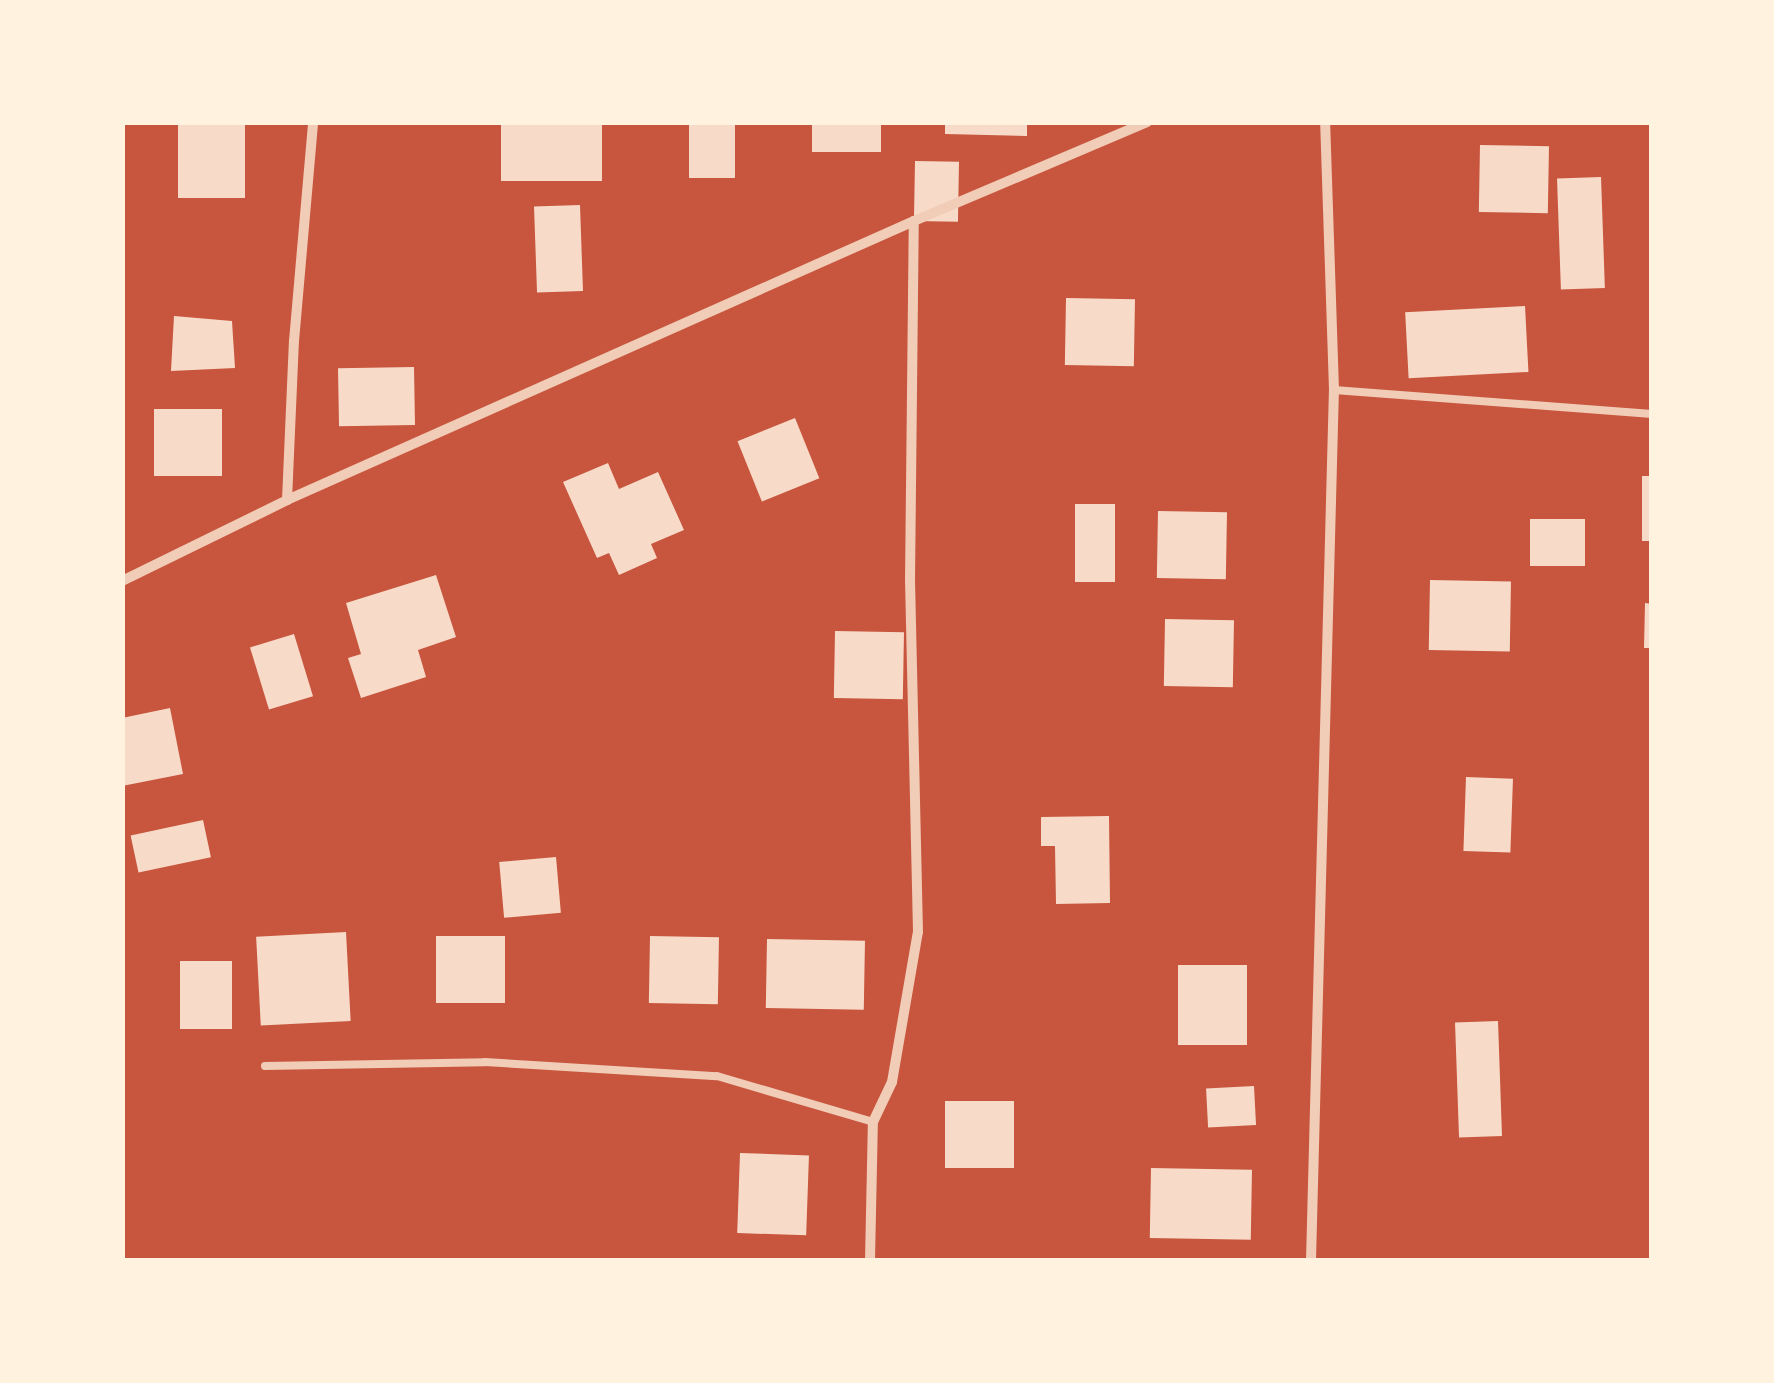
<!DOCTYPE html>
<style>
body{margin:0}
#map{position:relative;width:1774px;height:1383px;overflow:hidden;background:#c8553d;font-family:"Work Sans",sans-serif}
div>[style]{position:absolute}
.building>*{inset:0;background:#f7dbc8;transform-origin:0 0}
.service>*{height:8px;margin:-4px;padding:0 4px;transform-origin:4px;border-radius:4px;background:#f1ccb7}
.minor>*{height:10px;margin:-5px;padding:0 5px;transform-origin:5px;border-radius:5px;background:#f1ccb7}
span{translate:-50% -50%;white-space:nowrap;text-align:center;line-height:1.15;-webkit-text-stroke:8px #fff3e0;paint-order:stroke}
.frame{position:absolute;inset:0;border:125px solid #fff3e0;pointer-events:none}
</style>
<div id="map">
<div class="building">
<i style="left:178px;top:122px;width:67px;height:76px"></i>
<i style="left:501px;top:122px;width:101px;height:59px"></i>
<i style="left:689px;top:122px;width:46px;height:56px"></i>
<i style="left:812px;top:122px;width:69px;height:30px"></i>
<i style="clip-path:polygon(945px 122px,1027px 122px,1027px 136px,945px 134px)"></i>
<i style="left:1480px;top:145px;width:69px;height:67px;rotate:1deg"></i>
<i style="left:915px;top:161px;width:44px;height:60px;rotate:1deg"></i>
<i style="left:1601px;top:177px;width:111px;height:44px;rotate:88deg"></i>
<i style="left:580px;top:205px;width:86px;height:46px;rotate:88deg"></i>
<i style="left:1066px;top:298px;width:69px;height:67px;rotate:1deg"></i>
<i style="left:1525px;top:306px;width:66px;height:120px;rotate:87deg"></i>
<i style="clip-path:polygon(174px 316px,232px 321px,235px 368px,171px 371px)"></i>
<i style="left:414px;top:367px;width:58px;height:76px;rotate:89deg"></i>
<i style="left:154px;top:409px;width:68px;height:67px"></i>
<i style="left:795px;top:418px;width:65px;height:62px;rotate:68deg"></i>
<i style="clip-path:polygon(608px 463px,619px 489px,658px 472px,684px 530px,651px 544px,657px 558px,619px 575px,609px 553px,597px 558px,563px 482px)"></i>
<i style="left:1642px;top:476px;width:10px;height:65px"></i>
<i style="left:1075px;top:504px;width:40px;height:78px"></i>
<i style="left:1158px;top:511px;width:69px;height:67px;rotate:1deg"></i>
<i style="left:1530px;top:519px;width:55px;height:47px"></i>
<i style="clip-path:polygon(436px 575px,456px 637px,418px 650px,426px 677px,361px 698px,348px 658px,361px 654px,346px 603px)"></i>
<i style="left:1430px;top:580px;width:81px;height:70px;rotate:1deg"></i>
<i style="clip-path:polygon(1645px 603px,1652px 604px,1652px 648px,1644px 648px)"></i>
<i style="left:1165px;top:619px;width:69px;height:67px;rotate:1deg"></i>
<i style="left:835px;top:631px;width:69px;height:67px;rotate:1deg"></i>
<i style="left:294px;top:634px;width:65px;height:46px;rotate:73deg"></i>
<i style="clip-path:polygon(170px 708px,183px 774px,122px 786px,122px 718px)"></i>
<i style="left:1466px;top:777px;width:47px;height:74px;rotate:2deg"></i>
<i style="clip-path:polygon(1109px 816px,1110px 903px,1056px 904px,1055px 846px,1041px 846px,1041px 817px)"></i>
<i style="left:203px;top:820px;width:38px;height:74px;rotate:78deg"></i>
<i style="left:556px;top:857px;width:56px;height:57px;rotate:85deg"></i>
<i style="left:346px;top:932px;width:89px;height:90px;rotate:87deg"></i>
<i style="left:436px;top:936px;width:69px;height:67px"></i>
<i style="left:650px;top:936px;width:69px;height:67px;rotate:1deg"></i>
<i style="left:767px;top:939px;width:98px;height:69px;rotate:1deg"></i>
<i style="left:180px;top:961px;width:52px;height:68px"></i>
<i style="left:1247px;top:965px;width:80px;height:69px;rotate:90deg"></i>
<i style="left:1498px;top:1021px;width:115px;height:43px;rotate:88deg"></i>
<i style="left:1254px;top:1086px;width:39px;height:48px;rotate:87deg"></i>
<i style="left:945px;top:1101px;width:69px;height:67px"></i>
<i style="left:740px;top:1153px;width:69px;height:80px;rotate:2deg"></i>
<i style="left:1151px;top:1168px;width:101px;height:70px;rotate:1deg"></i>
</div>
<div class="service">
<i style="left:1334px;top:390px;width:319px;rotate:4.3deg"></i>
<i style="left:265px;top:1066px;width:220px;rotate:-1deg"></i>
<i style="left:485px;top:1062px;width:232px;rotate:3.5deg"></i>
<i style="left:717px;top:1076px;width:163px;rotate:16.4deg"></i>
</div>
<div class="minor">
<i style="left:287px;top:500px;width:159px;rotate:-87.5deg"></i>
<i style="left:294px;top:341px;width:220px;rotate:-85deg"></i>
<i style="left:122px;top:581px;width:184px;rotate:-26.1deg"></i>
<i style="left:287px;top:500px;width:686px;rotate:-23.99deg"></i>
<i style="left:914px;top:221px;width:253px;rotate:-23deg"></i>
<i style="left:870px;top:1260px;width:138px;rotate:-88.8deg"></i>
<i style="left:873px;top:1122px;width:44px;rotate:-64.6deg"></i>
<i style="left:892px;top:1082px;width:152px;rotate:-80.2deg"></i>
<i style="left:918px;top:932px;width:350px;rotate:-91.3deg"></i>
<i style="left:910px;top:582px;width:361px;rotate:-89.4deg"></i>
<i style="left:1311px;top:1260px;width:870px;rotate:-88.49deg"></i>
<i style="left:1334px;top:390px;width:268px;rotate:-91.9deg"></i>
</div>
<div class="frame"></div>
</div>
